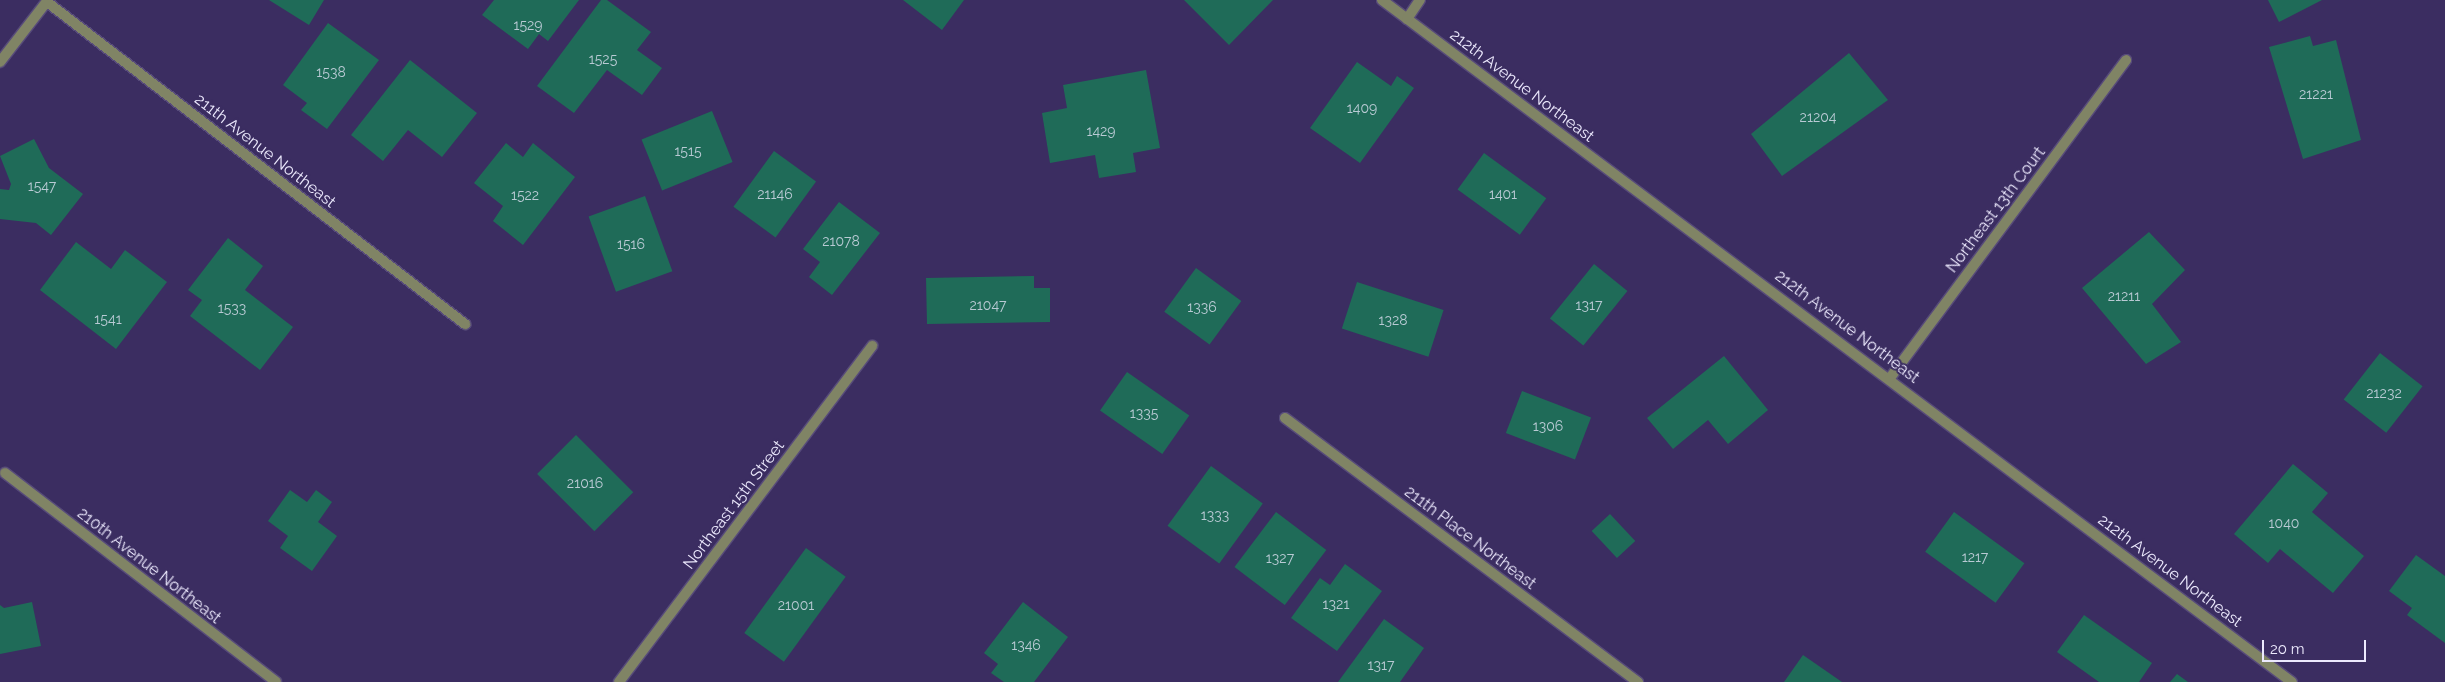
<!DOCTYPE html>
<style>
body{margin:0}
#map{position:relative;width:2445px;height:682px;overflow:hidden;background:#3b2d61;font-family:Raleway,sans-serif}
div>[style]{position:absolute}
.building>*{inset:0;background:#1f6b58;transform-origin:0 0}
.roads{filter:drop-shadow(1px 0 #574b7a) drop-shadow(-1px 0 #574b7a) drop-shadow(0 1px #574b7a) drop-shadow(0 -1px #574b7a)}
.street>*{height:10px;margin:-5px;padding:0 5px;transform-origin:5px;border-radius:5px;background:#808465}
span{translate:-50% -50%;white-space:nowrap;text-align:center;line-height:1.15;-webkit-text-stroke:4px #3b2d61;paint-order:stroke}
.number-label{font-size:14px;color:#b9cad4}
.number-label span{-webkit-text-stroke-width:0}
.street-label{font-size:16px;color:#ece9fd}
.scale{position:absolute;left:2262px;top:640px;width:104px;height:22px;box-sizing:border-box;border:2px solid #ece9fd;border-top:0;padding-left:6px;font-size:15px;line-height:18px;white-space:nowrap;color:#ece9fd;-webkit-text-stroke:4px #3b2d61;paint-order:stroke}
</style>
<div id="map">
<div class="building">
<i style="clip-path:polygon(269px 0,324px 0,309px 25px)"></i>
<i style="clip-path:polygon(494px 0,579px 0,548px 41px,539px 34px,528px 49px,482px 15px)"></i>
<i style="clip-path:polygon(601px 0,607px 0,651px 32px,637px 50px,662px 68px,642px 95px,607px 70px,574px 113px,537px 86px)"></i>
<i style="clip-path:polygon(903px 0,964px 0,942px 30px)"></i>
<i style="clip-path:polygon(1184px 0,1273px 0,1229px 45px)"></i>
<i style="clip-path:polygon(2268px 0,2322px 0,2279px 22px)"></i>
<i style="clip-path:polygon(328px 23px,379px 60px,327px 129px,301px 110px,307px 103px,283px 85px)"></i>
<i style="clip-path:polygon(2310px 36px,2313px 46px,2336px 40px,2361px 140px,2303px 159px,2269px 47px)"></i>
<i style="clip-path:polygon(1849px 53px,1888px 100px,1782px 176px,1751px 134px)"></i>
<i style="clip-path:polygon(410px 60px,477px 113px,442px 157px,408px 130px,383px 161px,351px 135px)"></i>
<i style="clip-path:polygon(1357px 62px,1391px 86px,1397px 76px,1414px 88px,1360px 163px,1310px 128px)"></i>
<i style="clip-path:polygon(1146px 70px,1160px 148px,1133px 153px,1136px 172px,1099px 178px,1095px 155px,1050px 163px,1042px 113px,1067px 108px,1063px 85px)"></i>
<i style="left:712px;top:111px;width:55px;height:76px;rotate:68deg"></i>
<i style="clip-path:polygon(34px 139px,49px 168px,83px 194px,51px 235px,36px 223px,0 219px,0 189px,9px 190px,11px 184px,0 156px)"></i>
<i style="clip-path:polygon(506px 143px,523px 157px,533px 143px,575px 177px,523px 245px,493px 221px,503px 206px,474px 183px)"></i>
<i style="left:774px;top:151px;width:52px;height:69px;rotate:36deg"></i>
<i style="left:1484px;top:153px;width:77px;height:45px;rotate:36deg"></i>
<i style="left:645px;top:196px;width:80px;height:60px;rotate:70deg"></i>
<i style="clip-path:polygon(839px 202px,880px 233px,832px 295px,809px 277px,820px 262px,803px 249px)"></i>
<i style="clip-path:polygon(2149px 232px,2185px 270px,2152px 304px,2181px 342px,2146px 364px,2082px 288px)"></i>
<i style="clip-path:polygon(228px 238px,263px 266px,245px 290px,293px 327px,260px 370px,190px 316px,202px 300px,188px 290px)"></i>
<i style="clip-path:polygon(76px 242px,111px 269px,125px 250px,167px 282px,116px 349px,40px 290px)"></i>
<i style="left:1594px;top:264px;width:43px;height:70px;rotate:39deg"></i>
<i style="left:1196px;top:268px;width:56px;height:54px;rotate:36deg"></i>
<i style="clip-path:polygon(1034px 276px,1034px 288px,1050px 288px,1050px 322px,927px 324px,926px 278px)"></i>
<i style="left:1357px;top:282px;width:91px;height:49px;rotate:18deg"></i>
<i style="left:2380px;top:353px;width:54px;height:59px;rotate:38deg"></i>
<i style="clip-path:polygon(1724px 356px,1768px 410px,1728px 444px,1708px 420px,1673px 449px,1647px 418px)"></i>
<i style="left:1127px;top:372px;width:76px;height:47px;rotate:35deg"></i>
<i style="left:1522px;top:391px;width:74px;height:45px;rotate:21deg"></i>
<i style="left:576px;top:435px;width:81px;height:55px;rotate:45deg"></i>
<i style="clip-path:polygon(2293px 464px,2328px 493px,2312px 512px,2364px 556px,2333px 593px,2280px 549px,2268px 563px,2234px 534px)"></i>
<i style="left:1211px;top:466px;width:64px;height:74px;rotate:36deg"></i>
<i style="clip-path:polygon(290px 490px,307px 502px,316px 490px,332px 502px,318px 522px,337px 536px,312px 571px,280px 548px,288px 536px,268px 521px)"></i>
<i style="left:1276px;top:512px;width:63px;height:69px;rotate:37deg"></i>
<i style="left:1954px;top:512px;width:87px;height:49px;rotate:36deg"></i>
<i style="left:1610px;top:514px;width:37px;height:25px;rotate:47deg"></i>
<i style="left:806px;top:548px;width:49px;height:105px;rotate:36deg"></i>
<i style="clip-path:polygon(2416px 555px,2445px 576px,2445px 643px,2407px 615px,2412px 608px,2389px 591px)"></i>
<i style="clip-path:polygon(1345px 564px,1382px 591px,1337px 651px,1291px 618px,1320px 578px,1330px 585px)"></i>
<i style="clip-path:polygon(32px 602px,41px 646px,0 654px,0 605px,4px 608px)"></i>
<i style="clip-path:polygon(1023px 602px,1068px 637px,1034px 682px,1004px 682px,991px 673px,998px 664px,984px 653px)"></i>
<i style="clip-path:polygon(2084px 615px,2152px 663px,2139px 682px,2099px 682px,2057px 652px)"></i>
<i style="clip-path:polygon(1384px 619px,1424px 648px,1400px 682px,1338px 682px)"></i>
<i style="clip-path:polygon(1803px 655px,1842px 682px,1784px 682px)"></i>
<i style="clip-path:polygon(2177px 674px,2188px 682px,2170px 682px)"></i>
</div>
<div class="roads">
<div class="street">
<i style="left:1382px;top:0;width:1137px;rotate:36.85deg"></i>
<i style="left:47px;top:2px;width:528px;rotate:37.61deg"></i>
<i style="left:1407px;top:19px;width:23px;rotate:-56deg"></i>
<i style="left:0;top:62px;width:78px;rotate:-52.3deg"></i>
<i style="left:1890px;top:378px;width:396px;rotate:-53.4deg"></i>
<i style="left:1285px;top:418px;width:441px;rotate:36.8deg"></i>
<i style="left:5px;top:473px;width:342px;rotate:37.6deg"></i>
<i style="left:619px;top:682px;width:421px;rotate:-53deg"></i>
</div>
</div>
<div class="number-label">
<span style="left:528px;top:25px">1529</span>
<span style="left:603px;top:59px">1525</span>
<span style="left:331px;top:72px">1538</span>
<span style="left:2316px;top:94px">21221</span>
<span style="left:1362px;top:108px">1409</span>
<span style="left:1818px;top:117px">21204</span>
<span style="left:1101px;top:131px">1429</span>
<span style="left:688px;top:151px">1515</span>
<span style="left:42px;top:186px">1547</span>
<span style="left:775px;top:194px">21146</span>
<span style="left:1503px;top:194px">1401</span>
<span style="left:525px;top:195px">1522</span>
<span style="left:841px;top:241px">21078</span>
<span style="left:631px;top:244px">1516</span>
<span style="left:2124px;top:296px">21211</span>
<span style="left:988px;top:305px">21047</span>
<span style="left:1589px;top:305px">1317</span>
<span style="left:1202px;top:307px">1336</span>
<span style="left:232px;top:308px">1533</span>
<span style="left:108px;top:319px">1541</span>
<span style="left:1393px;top:320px">1328</span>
<span style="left:2384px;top:393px">21232</span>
<span style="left:1144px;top:413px">1335</span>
<span style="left:1548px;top:426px">1306</span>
<span style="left:585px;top:483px">21016</span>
<span style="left:1215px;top:515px">1333</span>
<span style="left:2284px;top:523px">1040</span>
<span style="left:1975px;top:557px">1217</span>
<span style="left:1280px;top:558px">1327</span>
<span style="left:1336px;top:604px">1321</span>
<span style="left:796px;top:605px">21001</span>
<span style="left:1026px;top:645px">1346</span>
<span style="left:1381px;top:665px">1317</span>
</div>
<div class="street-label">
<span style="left:1522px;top:86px;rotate:37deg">212th Avenue Northeast</span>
<span style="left:265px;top:151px;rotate:38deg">211th Avenue Northeast</span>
<span style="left:1996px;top:210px;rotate:-53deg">Northeast 13th Court</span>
<span style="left:1847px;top:327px;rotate:37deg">212th Avenue Northeast</span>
<span style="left:734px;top:505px;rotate:-53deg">Northeast 15th Street</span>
<span style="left:1470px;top:538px;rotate:37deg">211th Place Northeast</span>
<span style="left:149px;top:566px;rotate:38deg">210th Avenue Northeast</span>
<span style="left:2170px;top:571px;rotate:37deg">212th Avenue Northeast</span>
</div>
<div class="scale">20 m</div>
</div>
